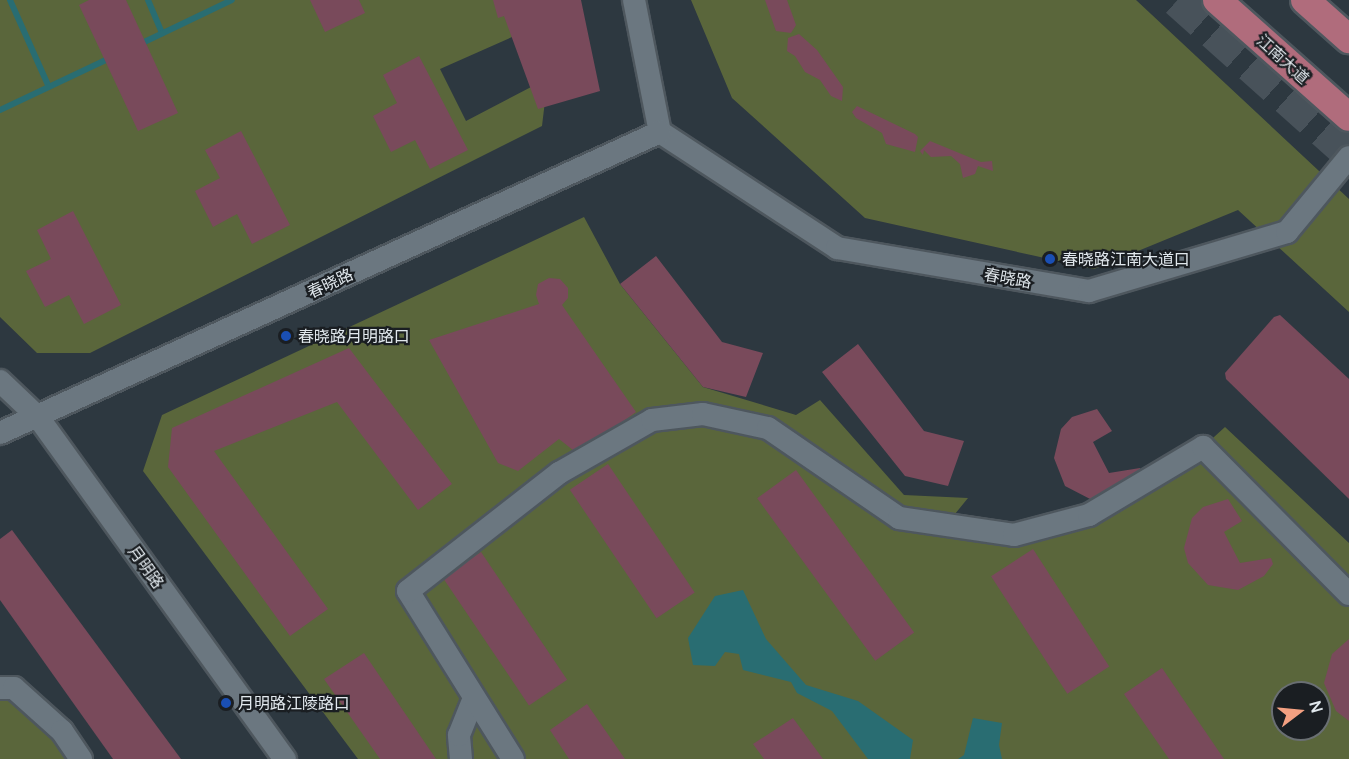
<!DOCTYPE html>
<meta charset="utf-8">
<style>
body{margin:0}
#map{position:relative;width:1349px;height:759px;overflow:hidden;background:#2d3840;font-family:Manrope,"Noto Sans SC",sans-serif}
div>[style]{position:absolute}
.green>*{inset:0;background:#5a663b}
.water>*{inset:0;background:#296d72}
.stream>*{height:6px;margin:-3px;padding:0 3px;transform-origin:3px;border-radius:3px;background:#296d72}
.building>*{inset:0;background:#794a5b;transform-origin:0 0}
.highway-tunnel>*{height:33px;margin-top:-16.5px;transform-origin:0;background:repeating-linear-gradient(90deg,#48525a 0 33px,transparent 0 49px)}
.roads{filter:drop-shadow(2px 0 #4e575e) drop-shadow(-2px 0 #4e575e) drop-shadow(0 2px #4e575e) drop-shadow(0 -2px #4e575e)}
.minor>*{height:22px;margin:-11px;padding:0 11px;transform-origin:11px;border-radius:11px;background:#6b7780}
.major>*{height:28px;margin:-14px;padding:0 14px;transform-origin:14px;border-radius:14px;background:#b06c7c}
.dots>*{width:16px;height:16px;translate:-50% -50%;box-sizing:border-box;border:3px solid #1a1e22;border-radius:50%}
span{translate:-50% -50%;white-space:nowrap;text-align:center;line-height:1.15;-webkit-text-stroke:4.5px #1a1e22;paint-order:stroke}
.street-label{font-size:16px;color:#e1e8ed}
.poi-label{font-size:16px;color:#e1e8ed}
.left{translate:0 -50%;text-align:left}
.north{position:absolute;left:1271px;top:681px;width:60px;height:60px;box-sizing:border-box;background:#1a1e22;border:2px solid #6a6f73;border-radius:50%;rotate:74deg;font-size:16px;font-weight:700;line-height:24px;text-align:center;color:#e1e8ed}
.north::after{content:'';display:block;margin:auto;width:21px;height:27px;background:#f3a081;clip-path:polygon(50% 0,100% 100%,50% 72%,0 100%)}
</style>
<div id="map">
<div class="green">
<i style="clip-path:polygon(0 0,504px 0,512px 37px,440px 69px,466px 121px,533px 86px,545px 101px,542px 126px,90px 353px,37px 353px,0 317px)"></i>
<i style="clip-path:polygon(691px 0,1136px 0,1349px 199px,1349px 312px,1238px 210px,1094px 269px,865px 218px,732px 98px)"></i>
<i style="clip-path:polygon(evenodd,584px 217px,620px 284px,703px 387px,796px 415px,820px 400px,904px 495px,968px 498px,946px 525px,1014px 535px,1089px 515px,1203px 447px,1225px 427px,1349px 543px,1349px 759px,358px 759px,143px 471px,162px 415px,584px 217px,1283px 693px,1319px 693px,1319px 729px,1283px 729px,1283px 693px)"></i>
<i style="clip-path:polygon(0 688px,81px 759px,0 759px)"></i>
</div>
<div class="water">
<i style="clip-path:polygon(743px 590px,766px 639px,806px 685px,858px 701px,913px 740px,910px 759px,868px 759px,832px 711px,797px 693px,791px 682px,743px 670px,739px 654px,725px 652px,715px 666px,693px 665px,688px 638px,715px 596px)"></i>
<i style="clip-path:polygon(973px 718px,1002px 723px,999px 745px,1002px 759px,958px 759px,964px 755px)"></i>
</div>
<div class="stream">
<i style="left:10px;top:0;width:95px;rotate:65.9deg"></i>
<i style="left:148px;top:0;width:36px;rotate:67deg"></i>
<i style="left:138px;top:45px;width:104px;rotate:-25.6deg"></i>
<i style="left:0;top:110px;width:124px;rotate:-25.3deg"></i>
</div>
<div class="building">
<i style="clip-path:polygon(89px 0,126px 0,178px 113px,138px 131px,79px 5px)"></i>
<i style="clip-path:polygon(310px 0,359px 0,365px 13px,325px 32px)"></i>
<i style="clip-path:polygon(493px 0,581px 0,600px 91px,538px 109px,504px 16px,498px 18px)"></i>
<i style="clip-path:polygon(765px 0,787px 0,796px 25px,791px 33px,776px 31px)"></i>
<i style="clip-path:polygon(799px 34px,817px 50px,843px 87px,842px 101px,831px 96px,820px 80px,805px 72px,795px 56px,787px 51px,788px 38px)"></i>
<i style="clip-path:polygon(419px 56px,468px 150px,430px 169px,415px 140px,391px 152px,373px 116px,397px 103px,383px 75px)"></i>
<i style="clip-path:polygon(857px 106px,915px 134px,918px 137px,915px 152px,886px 144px,882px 133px,856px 118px,852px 112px)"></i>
<i style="clip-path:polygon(241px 131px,290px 225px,252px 244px,237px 214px,213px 227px,195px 191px,220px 178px,205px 150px)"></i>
<i style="clip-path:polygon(930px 141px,981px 162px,992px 161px,993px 171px,978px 166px,975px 174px,963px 178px,960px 164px,951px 156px,931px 157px,924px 150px,923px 155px,920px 151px)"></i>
<i style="clip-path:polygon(73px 211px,121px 305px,84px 324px,69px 295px,45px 307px,26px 271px,51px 259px,37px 230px)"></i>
<i style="clip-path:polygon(656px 256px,722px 342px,763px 353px,746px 397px,703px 387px,620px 284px)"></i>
<i style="clip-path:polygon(549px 278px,560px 279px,568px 288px,568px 298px,562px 305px,636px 412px,578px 454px,559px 439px,518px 471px,498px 463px,429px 340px,539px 304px,536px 295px,538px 284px)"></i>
<i style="clip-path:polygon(1280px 315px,1349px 379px,1349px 499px,1226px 379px,1225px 373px,1274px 317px)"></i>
<i style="clip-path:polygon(858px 344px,924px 431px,964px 441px,948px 486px,905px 476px,822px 372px)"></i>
<i style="clip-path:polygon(349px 348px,452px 484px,418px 510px,337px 402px,214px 451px,328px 609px,290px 636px,168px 467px,172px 428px)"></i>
<i style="clip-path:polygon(1097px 409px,1112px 431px,1093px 442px,1109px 473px,1140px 468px,1142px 474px,1107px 500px,1092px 500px,1065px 486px,1054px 458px,1061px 429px,1072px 417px)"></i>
<i style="left:608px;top:464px;width:155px;height:46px;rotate:56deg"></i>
<i style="left:796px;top:470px;width:201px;height:48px;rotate:54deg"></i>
<i style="clip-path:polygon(1228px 499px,1242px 521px,1224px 532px,1240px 563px,1271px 558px,1273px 564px,1264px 576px,1238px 590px,1208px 585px,1188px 563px,1184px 548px,1192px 518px,1203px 507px)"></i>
<i style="clip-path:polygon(12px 530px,181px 759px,113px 759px,0 600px,0 539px)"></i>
<i style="left:1033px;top:549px;width:140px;height:50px;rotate:57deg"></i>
<i style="left:481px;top:552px;width:154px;height:46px;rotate:56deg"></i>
<i style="clip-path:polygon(1349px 639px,1349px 721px,1336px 711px,1324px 683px,1332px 654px)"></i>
<i style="clip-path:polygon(364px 653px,436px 759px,380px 759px,324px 679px)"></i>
<i style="clip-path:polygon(1162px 668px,1224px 759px,1169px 759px,1124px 694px)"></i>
<i style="clip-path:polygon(587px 704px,625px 759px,569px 759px,550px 730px)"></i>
<i style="clip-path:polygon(793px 718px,823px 759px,764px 759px,753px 744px)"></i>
</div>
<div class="highway-tunnel">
<i style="left:1177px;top:0;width:231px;rotate:41.8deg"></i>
</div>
<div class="roads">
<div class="minor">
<i style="left:634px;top:0;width:135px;rotate:78.9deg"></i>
<i style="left:660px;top:132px;width:212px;rotate:33.2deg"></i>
<i style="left:837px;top:248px;width:256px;rotate:9.7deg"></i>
<i style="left:1089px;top:291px;width:207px;rotate:-16.6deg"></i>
<i style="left:1287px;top:232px;width:97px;rotate:-50.4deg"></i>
<i style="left:0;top:381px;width:52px;rotate:43.5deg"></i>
<i style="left:38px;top:417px;width:422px;rotate:54.2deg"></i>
<i style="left:0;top:433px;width:725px;rotate:-24.52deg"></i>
<i style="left:0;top:688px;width:14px"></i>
<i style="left:14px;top:688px;width:64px;rotate:41.9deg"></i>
<i style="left:62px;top:731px;width:34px;rotate:56deg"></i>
<i style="left:461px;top:759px;width:24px;rotate:-95deg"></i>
<i style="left:459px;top:735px;width:38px;rotate:-68deg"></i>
<i style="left:513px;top:759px;width:198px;rotate:-122deg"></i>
<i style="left:408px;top:591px;width:192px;rotate:-38deg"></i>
<i style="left:559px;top:473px;width:107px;rotate:-29.7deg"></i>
<i style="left:652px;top:420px;width:51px;rotate:-6.7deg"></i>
<i style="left:703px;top:414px;width:66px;rotate:12.2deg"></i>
<i style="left:768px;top:428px;width:159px;rotate:34.5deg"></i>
<i style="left:899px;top:518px;width:116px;rotate:8.4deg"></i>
<i style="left:1014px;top:535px;width:78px;rotate:-14.9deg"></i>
<i style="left:1089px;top:515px;width:133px;rotate:-30.8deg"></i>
<i style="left:1203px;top:447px;width:207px;rotate:45.2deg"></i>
</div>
<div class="major">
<i style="left:1217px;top:0;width:176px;rotate:41.6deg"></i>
<i style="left:1305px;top:0;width:59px;rotate:41.6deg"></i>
</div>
</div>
<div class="dots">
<i style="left:1050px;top:259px;background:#1a4fb4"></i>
<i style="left:286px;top:336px;background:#1a4fb4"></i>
<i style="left:226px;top:703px;background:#1a4fb4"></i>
</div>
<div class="street-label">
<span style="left:1283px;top:59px;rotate:42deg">江南大道</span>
<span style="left:1008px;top:278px;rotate:10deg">春晓路</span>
<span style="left:330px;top:283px;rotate:-25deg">春晓路</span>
<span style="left:146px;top:567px;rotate:54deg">月明路</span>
</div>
<div class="poi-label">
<span class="left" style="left:1062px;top:259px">春晓路江南大道口</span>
<span class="left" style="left:298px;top:336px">春晓路月明路口</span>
<span class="left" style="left:238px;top:703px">月明路江陵路口</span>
</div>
<div class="north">N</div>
</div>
